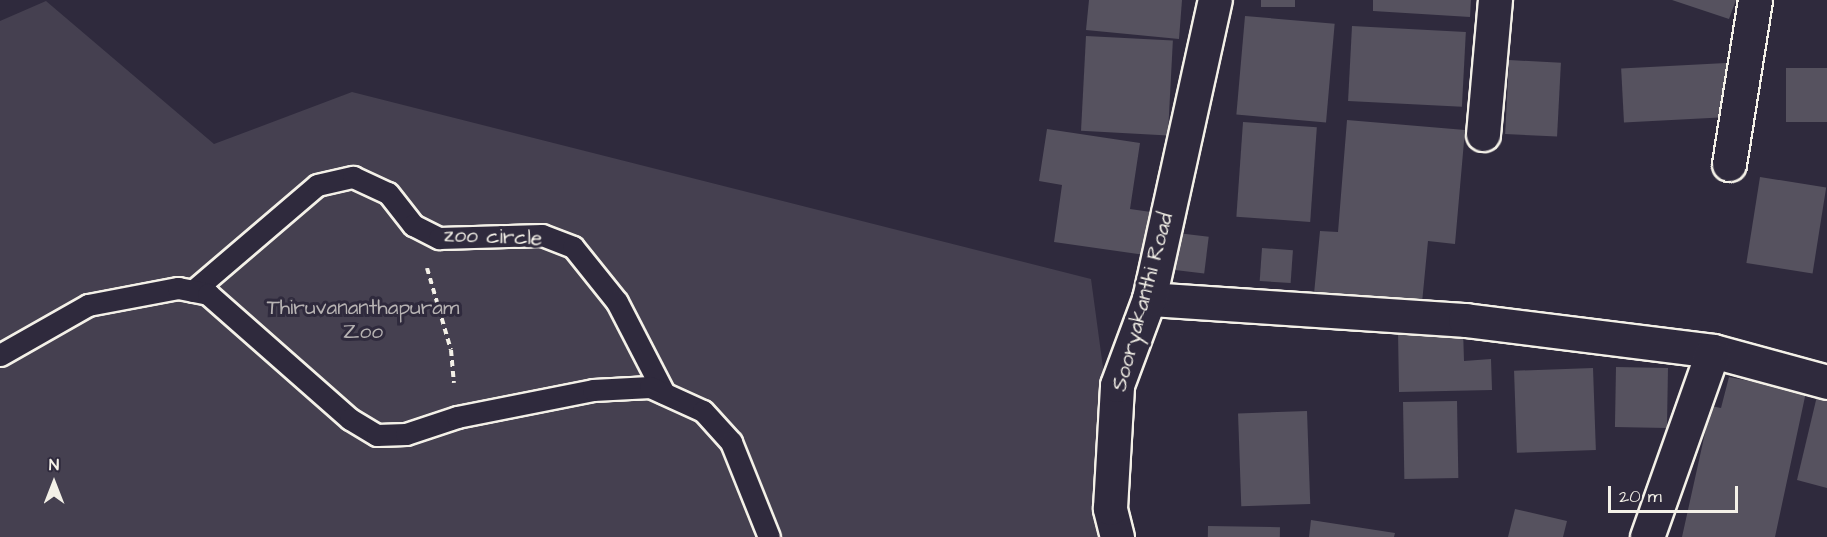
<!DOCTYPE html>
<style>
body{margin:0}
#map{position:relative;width:1827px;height:537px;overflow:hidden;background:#2f2a3d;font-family:"Architects Daughter",sans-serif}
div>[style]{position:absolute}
.green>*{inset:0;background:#454050}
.building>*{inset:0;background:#56525f;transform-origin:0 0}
.path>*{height:4px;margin-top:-2px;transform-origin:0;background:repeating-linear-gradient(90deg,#f4f1e8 0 6px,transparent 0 10.5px)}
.roads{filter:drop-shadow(2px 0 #f4f1e8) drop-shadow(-2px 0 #f4f1e8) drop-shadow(0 2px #f4f1e8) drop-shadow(0 -2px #f4f1e8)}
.service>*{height:21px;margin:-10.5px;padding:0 10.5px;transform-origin:10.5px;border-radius:10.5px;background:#2f2a3d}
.minor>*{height:33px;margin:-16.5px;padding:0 16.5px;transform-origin:16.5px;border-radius:16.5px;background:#2f2a3d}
span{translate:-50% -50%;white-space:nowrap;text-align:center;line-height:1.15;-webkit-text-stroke:6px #2f2a3d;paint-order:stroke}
.street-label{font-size:21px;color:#f4f1e8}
.park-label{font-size:21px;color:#b7b3b3}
.north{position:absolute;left:24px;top:453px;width:60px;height:60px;-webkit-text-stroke:4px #2f2a3d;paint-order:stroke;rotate:0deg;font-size:16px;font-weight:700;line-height:24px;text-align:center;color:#f4f1e8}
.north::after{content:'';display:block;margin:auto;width:21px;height:27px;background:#f4f1e8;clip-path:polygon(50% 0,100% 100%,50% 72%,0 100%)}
.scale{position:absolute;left:1608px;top:486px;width:130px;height:27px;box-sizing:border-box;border:3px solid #f4f1e8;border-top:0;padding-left:8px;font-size:18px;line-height:21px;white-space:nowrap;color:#f4f1e8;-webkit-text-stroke:4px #2f2a3d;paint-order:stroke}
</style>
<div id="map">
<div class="green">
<i style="clip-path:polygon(46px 1px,214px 144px,352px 92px,1091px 279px,1126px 537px,0 537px,0 21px)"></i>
</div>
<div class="building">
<i style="clip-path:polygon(1089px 0,1182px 0,1179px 39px,1086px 30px)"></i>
<i style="left:1261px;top:0;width:34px;height:7px"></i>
<i style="clip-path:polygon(1373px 0,1471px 0,1470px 17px,1373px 11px)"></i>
<i style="clip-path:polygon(1672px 0,1736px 0,1729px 19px)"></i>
<i style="left:1245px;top:16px;width:90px;height:99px;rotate:5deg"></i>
<i style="left:1352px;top:26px;width:114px;height:75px;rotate:3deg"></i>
<i style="left:1086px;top:36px;width:87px;height:95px;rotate:3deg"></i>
<i style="left:1509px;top:60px;width:52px;height:74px;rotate:3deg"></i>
<i style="left:1726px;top:63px;width:54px;height:105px;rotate:87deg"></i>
<i style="left:1827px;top:68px;width:54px;height:41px;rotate:90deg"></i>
<i style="clip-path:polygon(1347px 120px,1465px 130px,1455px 244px,1428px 241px,1422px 303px,1314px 294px,1320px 231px,1338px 232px)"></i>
<i style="left:1243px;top:122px;width:74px;height:95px;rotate:4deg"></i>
<i style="clip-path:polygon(1047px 129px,1140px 143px,1130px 209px,1158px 213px,1152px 256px,1054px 242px,1062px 185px,1039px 181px)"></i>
<i style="left:1760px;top:177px;width:67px;height:87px;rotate:9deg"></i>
<i style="left:1169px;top:232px;width:40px;height:37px;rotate:7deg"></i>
<i style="left:1262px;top:248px;width:31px;height:33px;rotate:4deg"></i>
<i style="clip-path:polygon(1463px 329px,1464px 361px,1491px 359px,1492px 390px,1399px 392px,1398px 331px)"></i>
<i style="left:1616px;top:367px;width:52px;height:60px;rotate:1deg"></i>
<i style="left:1593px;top:368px;width:82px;height:79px;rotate:88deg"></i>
<i style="clip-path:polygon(1729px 377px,1806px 392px,1775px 537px,1682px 537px,1711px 406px,1721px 408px)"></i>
<i style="clip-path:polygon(1817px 396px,1827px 399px,1827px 488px,1797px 480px)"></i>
<i style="left:1457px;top:401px;width:77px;height:54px;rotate:89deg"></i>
<i style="left:1307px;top:411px;width:93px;height:69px;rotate:88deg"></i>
<i style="clip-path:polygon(1515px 509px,1567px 521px,1563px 537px,1508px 537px)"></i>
<i style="clip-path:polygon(1311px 520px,1395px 533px,1394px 537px,1309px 537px)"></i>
<i style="left:1208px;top:526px;width:72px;height:11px;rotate:1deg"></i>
</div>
<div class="path">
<i style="left:427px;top:268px;width:85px;rotate:73.7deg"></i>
<i style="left:451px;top:350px;width:33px;rotate:85deg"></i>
</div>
<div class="roads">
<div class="service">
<i style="left:193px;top:291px;width:163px;rotate:-40.5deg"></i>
<i style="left:317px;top:185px;width:37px;rotate:-13deg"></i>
<i style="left:353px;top:177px;width:38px;rotate:25deg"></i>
<i style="left:388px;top:193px;width:41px;rotate:52deg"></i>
<i style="left:413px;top:225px;width:29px;rotate:27deg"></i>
<i style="left:439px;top:238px;width:103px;rotate:-1.7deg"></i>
<i style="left:542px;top:235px;width:33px;rotate:21deg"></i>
<i style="left:573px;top:247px;width:70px;rotate:51.3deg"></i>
<i style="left:617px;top:302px;width:102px;rotate:62.7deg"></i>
<i style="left:0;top:355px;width:101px;rotate:-29.6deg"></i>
<i style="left:88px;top:305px;width:92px;rotate:-10.7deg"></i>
<i style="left:178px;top:288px;width:31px;rotate:11deg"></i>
<i style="left:208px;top:294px;width:189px;rotate:41.4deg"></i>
<i style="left:350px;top:419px;width:31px;rotate:31deg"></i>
<i style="left:377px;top:435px;width:29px;rotate:-2deg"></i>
<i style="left:406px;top:434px;width:54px;rotate:-18.4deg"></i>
<i style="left:457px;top:417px;width:139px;rotate:-11.2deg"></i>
<i style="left:593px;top:390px;width:57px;rotate:-3deg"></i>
<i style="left:650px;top:387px;width:58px;rotate:24.4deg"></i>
<i style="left:703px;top:411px;width:42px;rotate:47.9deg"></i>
<i style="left:731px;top:442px;width:102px;rotate:68.2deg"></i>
</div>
<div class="minor">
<i style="left:1483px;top:134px;width:135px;rotate:-84.9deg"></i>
<i style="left:1729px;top:164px;width:166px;rotate:-81deg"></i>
<i style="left:1149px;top:299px;width:317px;rotate:3.8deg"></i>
<i style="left:1465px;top:320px;width:250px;rotate:7.1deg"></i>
<i style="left:1713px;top:351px;width:118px;rotate:15.2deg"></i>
<i style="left:1117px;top:537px;width:30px;rotate:-104deg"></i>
<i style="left:1110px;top:508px;width:123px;rotate:-86.7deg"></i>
<i style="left:1117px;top:385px;width:92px;rotate:-69.6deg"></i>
<i style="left:1149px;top:299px;width:306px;rotate:-77.6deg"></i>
<i style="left:1647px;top:537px;width:197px;rotate:-70.5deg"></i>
</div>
</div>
<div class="street-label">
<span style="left:493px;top:237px;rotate:2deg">zoo circle</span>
<span style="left:1143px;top:302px;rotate:-75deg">Sooryakanthi Road</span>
</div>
<div class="park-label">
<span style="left:363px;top:320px">Thiruvananthapuram<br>Zoo</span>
</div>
<div class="north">N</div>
<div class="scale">20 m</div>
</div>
